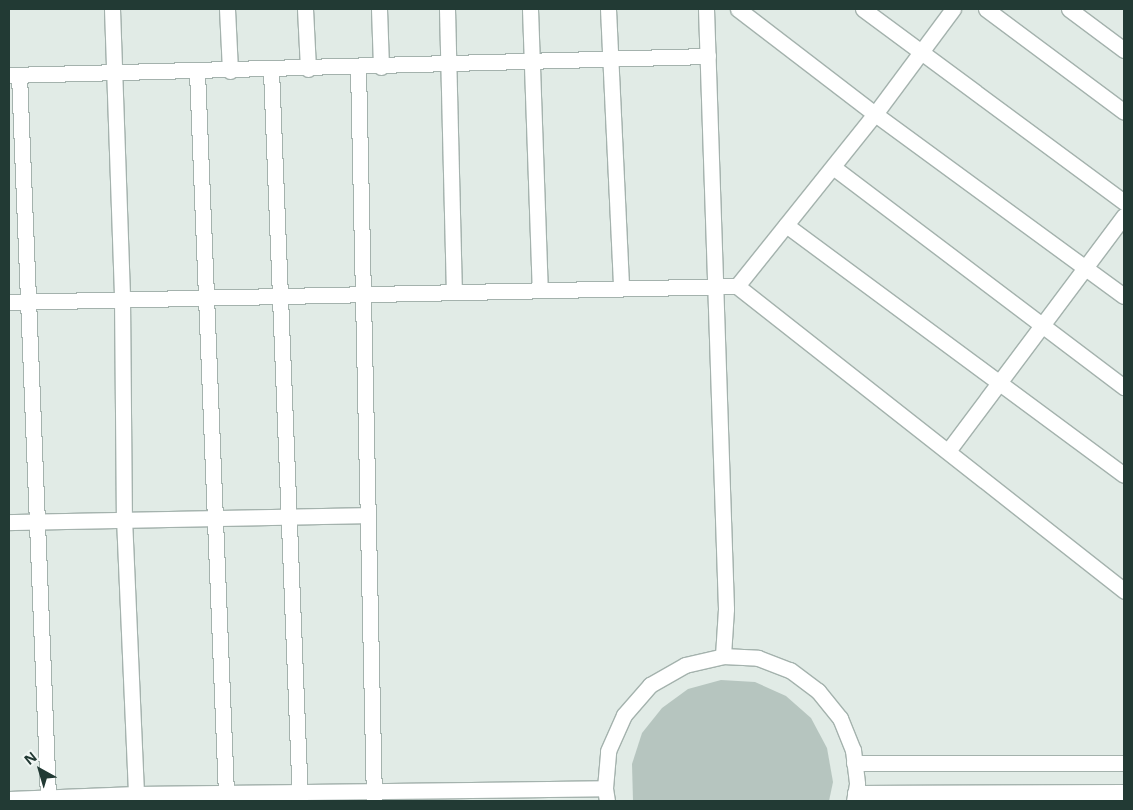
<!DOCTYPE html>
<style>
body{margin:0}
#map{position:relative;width:1133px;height:810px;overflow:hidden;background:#e1ebe6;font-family:"Open Sans",sans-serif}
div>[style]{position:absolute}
.building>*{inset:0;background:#b6c5bf}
.roads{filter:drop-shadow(1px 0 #a4b2ad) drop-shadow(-1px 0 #a4b2ad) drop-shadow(0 1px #a4b2ad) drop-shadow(0 -1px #a4b2ad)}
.street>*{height:15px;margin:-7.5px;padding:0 7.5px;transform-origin:7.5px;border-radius:7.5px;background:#fff}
.secondary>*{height:15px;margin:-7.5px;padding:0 7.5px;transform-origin:7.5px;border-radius:7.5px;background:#fff}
span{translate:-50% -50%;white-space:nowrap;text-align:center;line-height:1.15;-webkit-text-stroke:4.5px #f1f7f4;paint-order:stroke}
.frame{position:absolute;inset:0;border:10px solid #223a34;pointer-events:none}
.north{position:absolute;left:15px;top:745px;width:50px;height:50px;-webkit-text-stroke:4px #f1f7f4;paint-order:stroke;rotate:321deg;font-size:14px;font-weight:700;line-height:20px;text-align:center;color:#223a34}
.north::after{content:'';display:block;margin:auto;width:18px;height:22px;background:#223a34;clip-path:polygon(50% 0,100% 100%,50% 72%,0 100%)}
</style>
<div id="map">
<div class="building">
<i style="clip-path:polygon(721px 680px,755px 682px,786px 696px,811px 718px,827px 748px,833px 782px,829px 801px,633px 801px,632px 764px,642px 733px,662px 708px,688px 689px)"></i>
</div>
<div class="roads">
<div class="street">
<i style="left:112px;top:9px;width:288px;rotate:88deg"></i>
<i style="left:122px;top:297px;width:221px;rotate:89.5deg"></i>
<i style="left:124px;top:518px;width:276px;rotate:87.5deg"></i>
<i style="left:227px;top:9px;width:62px;rotate:87.2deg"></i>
<i style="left:305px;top:9px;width:60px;rotate:87.1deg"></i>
<i style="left:379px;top:9px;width:58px;rotate:88deg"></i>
<i style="left:447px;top:9px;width:281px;rotate:88.6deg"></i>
<i style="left:530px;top:9px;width:280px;rotate:88deg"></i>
<i style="left:608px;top:9px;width:279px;rotate:87.3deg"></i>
<i style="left:738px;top:9px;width:173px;rotate:37.5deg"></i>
<i style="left:875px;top:114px;width:308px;rotate:36.2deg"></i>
<i style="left:863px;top:9px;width:325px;rotate:36.5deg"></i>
<i style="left:986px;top:9px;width:172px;rotate:36.7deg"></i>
<i style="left:1069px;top:9px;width:69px;rotate:36.7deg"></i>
<i style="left:358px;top:68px;width:733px;rotate:88.75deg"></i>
<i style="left:271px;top:70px;width:732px;rotate:87.73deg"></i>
<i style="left:197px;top:72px;width:722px;rotate:87.7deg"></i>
<i style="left:10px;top:75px;width:698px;rotate:-1.56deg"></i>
<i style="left:19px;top:75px;width:724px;rotate:87.7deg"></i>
<i style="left:833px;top:167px;width:365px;rotate:37.1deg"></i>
<i style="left:786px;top:225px;width:420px;rotate:36.5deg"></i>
<i style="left:737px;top:286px;width:493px;rotate:38.2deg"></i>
<i style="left:9px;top:302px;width:728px;rotate:-1.26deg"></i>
<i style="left:737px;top:286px;width:221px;rotate:-51.3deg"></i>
<i style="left:875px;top:114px;width:131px;rotate:-53.4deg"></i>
<i style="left:948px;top:451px;width:294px;rotate:-53.2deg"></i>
<i style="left:9px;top:522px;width:357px;rotate:-1.1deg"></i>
</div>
<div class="secondary">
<i style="left:706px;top:9px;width:600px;rotate:88.09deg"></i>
<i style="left:726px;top:609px;width:47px;rotate:93.7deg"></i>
<i style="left:854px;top:763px;width:270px"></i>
<i style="left:855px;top:793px;width:269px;rotate:-0.2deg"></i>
<i style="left:9px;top:799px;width:127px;rotate:-2.3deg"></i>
<i style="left:136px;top:794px;width:469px;rotate:-0.7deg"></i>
<i style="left:607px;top:801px;width:13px;rotate:-99deg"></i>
<i style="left:605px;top:788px;width:37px;rotate:-85deg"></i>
<i style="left:608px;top:751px;width:39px;rotate:-66deg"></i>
<i style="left:624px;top:715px;width:40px;rotate:-49deg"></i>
<i style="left:650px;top:685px;width:40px;rotate:-29.7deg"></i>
<i style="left:685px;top:665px;width:39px;rotate:-13deg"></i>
<i style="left:723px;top:656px;width:35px;rotate:3deg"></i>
<i style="left:758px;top:658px;width:34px;rotate:21deg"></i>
<i style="left:790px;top:670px;width:35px;rotate:37deg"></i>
<i style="left:818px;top:691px;width:35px;rotate:51deg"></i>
<i style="left:840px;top:718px;width:35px;rotate:68deg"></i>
<i style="left:853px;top:750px;width:34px;rotate:83deg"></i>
<i style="left:857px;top:784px;width:17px;rotate:100deg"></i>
</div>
</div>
<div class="frame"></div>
<div class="north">N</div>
</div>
